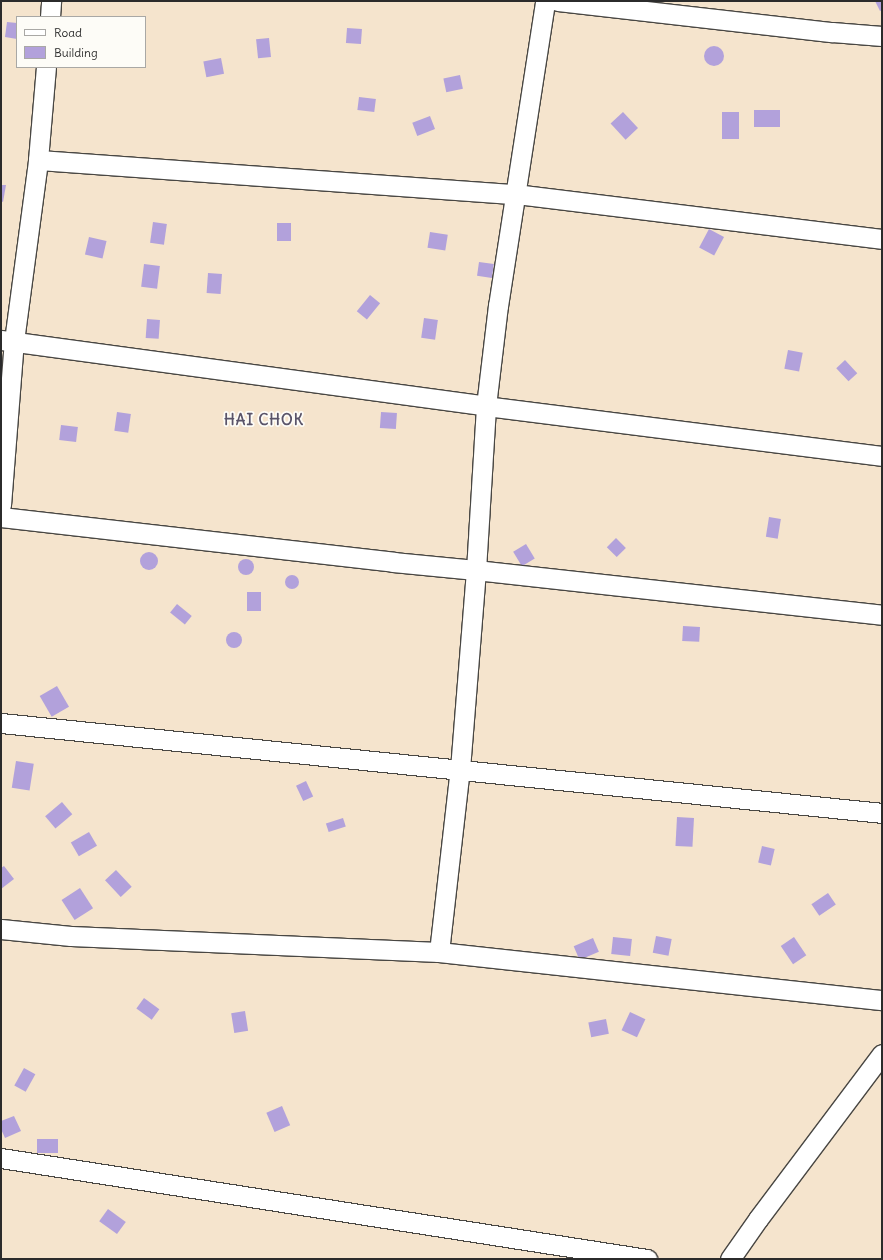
<!DOCTYPE html>
<style>
body{margin:0}
#map{position:relative;width:883px;height:1260px;overflow:hidden;background:#f5e4cd;font-family:Delius,sans-serif}
div>[style]{position:absolute}
.building>*{inset:0;background:#b2a1db;transform-origin:0 0}
.round{border-radius:50%}
.roads{filter:drop-shadow(1px 0 #494743) drop-shadow(-1px 0 #494743) drop-shadow(0 1px #494743) drop-shadow(0 -1px #494743)}
.street>*{height:19px;margin:-9.5px;padding:0 9.5px;transform-origin:9.5px;border-radius:9.5px;background:#fff}
span{translate:-50% -50%;white-space:nowrap;text-align:center;line-height:1.15;-webkit-text-stroke:3.5px #fdfcf7;paint-order:stroke}
.district-label{font-size:15px;color:#5a5469;font-weight:700;letter-spacing:1px}
.frame{position:absolute;inset:0;border:2px solid #2b2b2b;pointer-events:none}
.legend{position:absolute;left:16px;top:16px;width:130px;height:52px;box-sizing:border-box;background:#fdfcf7;border:1px solid #a9a8a5;margin:0;padding:5px 7px;list-style:none;font-size:12px;color:#2b2b2b}
.legend li{display:flex;align-items:center;gap:8px;height:20px}
.legend b{width:20px;border:1px solid #a9a8a5}
</style>
<div id="map">
<div class="building">
<i style="clip-path:polygon(875px 1px,882px 1px,882px 10px,880px 11px)"></i>
<i style="clip-path:polygon(7px 22px,17px 23px,17px 39px,5px 37px)"></i>
<i style="left:347px;top:28px;width:15px;height:15px;rotate:4deg"></i>
<i style="left:269px;top:38px;width:19px;height:13px;rotate:84deg"></i>
<i class="round" style="left:704px;top:46px;width:20px;height:20px"></i>
<i style="left:221px;top:58px;width:16px;height:18px;rotate:79deg"></i>
<i style="left:460px;top:75px;width:14px;height:17px;rotate:78deg"></i>
<i style="left:359px;top:97px;width:17px;height:13px;rotate:7deg"></i>
<i style="left:754px;top:110px;width:26px;height:17px"></i>
<i style="left:623px;top:112px;width:22px;height:17px;rotate:47deg"></i>
<i style="left:722px;top:112px;width:17px;height:27px"></i>
<i style="left:430px;top:116px;width:14px;height:19px;rotate:69deg"></i>
<i style="clip-path:polygon(1px 185px,6px 185px,3px 202px,1px 201px)"></i>
<i style="left:153px;top:222px;width:14px;height:21px;rotate:8deg"></i>
<i style="left:277px;top:223px;width:14px;height:18px"></i>
<i style="left:709px;top:229px;width:17px;height:21px;rotate:28deg"></i>
<i style="left:430px;top:232px;width:18px;height:16px;rotate:9deg"></i>
<i style="left:89px;top:237px;width:18px;height:18px;rotate:13deg"></i>
<i style="left:479px;top:262px;width:15px;height:14px;rotate:8deg"></i>
<i style="left:144px;top:264px;width:16px;height:23px;rotate:7deg"></i>
<i style="left:208px;top:273px;width:14px;height:20px;rotate:4deg"></i>
<i style="left:370px;top:295px;width:13px;height:21px;rotate:39deg"></i>
<i style="left:424px;top:318px;width:14px;height:20px;rotate:8deg"></i>
<i style="left:147px;top:319px;width:13px;height:19px;rotate:4deg"></i>
<i style="left:788px;top:350px;width:15px;height:19px;rotate:11deg"></i>
<i style="left:845px;top:360px;width:18px;height:12px;rotate:47deg"></i>
<i style="left:117px;top:412px;width:14px;height:19px;rotate:8deg"></i>
<i style="left:381px;top:412px;width:16px;height:16px;rotate:4deg"></i>
<i style="left:61px;top:425px;width:17px;height:15px;rotate:7deg"></i>
<i style="left:769px;top:517px;width:12px;height:20px;rotate:9deg"></i>
<i style="left:616px;top:538px;width:14px;height:13px;rotate:45deg"></i>
<i style="left:526px;top:544px;width:17px;height:15px;rotate:59deg"></i>
<i class="round" style="left:140px;top:552px;width:18px;height:18px"></i>
<i class="round" style="left:238px;top:559px;width:16px;height:16px"></i>
<i class="round" style="left:285px;top:575px;width:14px;height:14px"></i>
<i style="left:247px;top:592px;width:14px;height:19px"></i>
<i style="left:177px;top:604px;width:19px;height:11px;rotate:39deg"></i>
<i style="left:683px;top:626px;width:17px;height:15px;rotate:3deg"></i>
<i class="round" style="left:226px;top:632px;width:16px;height:16px"></i>
<i style="left:57px;top:686px;width:24px;height:20px;rotate:60deg"></i>
<i style="left:16px;top:761px;width:18px;height:27px;rotate:9deg"></i>
<i style="left:306px;top:781px;width:17px;height:11px;rotate:65deg"></i>
<i style="left:62px;top:802px;width:16px;height:22px;rotate:50deg"></i>
<i style="left:677px;top:817px;width:17px;height:29px;rotate:3deg"></i>
<i style="left:343px;top:818px;width:9px;height:18px;rotate:72deg"></i>
<i style="left:89px;top:832px;width:16px;height:21px;rotate:60deg"></i>
<i style="left:762px;top:846px;width:13px;height:17px;rotate:13deg"></i>
<i style="clip-path:polygon(4px 866px,14px 879px,1px 889px,1px 868px)"></i>
<i style="left:116px;top:870px;width:23px;height:15px;rotate:47deg"></i>
<i style="left:80px;top:888px;width:24px;height:22px;rotate:57deg"></i>
<i style="left:828px;top:893px;width:14px;height:20px;rotate:56deg"></i>
<i style="left:656px;top:936px;width:16px;height:17px;rotate:11deg"></i>
<i style="left:613px;top:937px;width:19px;height:17px;rotate:6deg"></i>
<i style="left:794px;top:937px;width:22px;height:16px;rotate:56deg"></i>
<i style="left:593px;top:938px;width:15px;height:21px;rotate:67deg"></i>
<i style="left:144px;top:998px;width:19px;height:13px;rotate:36deg"></i>
<i style="left:245px;top:1011px;width:20px;height:14px;rotate:81deg"></i>
<i style="left:630px;top:1012px;width:17px;height:20px;rotate:25deg"></i>
<i style="left:606px;top:1019px;width:15px;height:18px;rotate:79deg"></i>
<i style="left:24px;top:1068px;width:13px;height:20px;rotate:29deg"></i>
<i style="left:282px;top:1106px;width:21px;height:17px;rotate:67deg"></i>
<i style="clip-path:polygon(14px 1116px,21px 1131px,5px 1138px,1px 1129px,1px 1121px)"></i>
<i style="left:58px;top:1139px;width:14px;height:21px;rotate:90deg"></i>
<i style="left:108px;top:1209px;width:22px;height:15px;rotate:36deg"></i>
</div>
<div class="roads">
<div class="street">
<i style="left:558px;top:1px;width:276px;rotate:6.5deg"></i>
<i style="left:832px;top:32px;width:50px;rotate:4.6deg"></i>
<i style="left:50px;top:17px;width:16px;rotate:-86deg"></i>
<i style="left:38px;top:160px;width:479px;rotate:4.1deg"></i>
<i style="left:516px;top:194px;width:369px;rotate:7deg"></i>
<i style="left:1px;top:340px;width:489px;rotate:7.7deg"></i>
<i style="left:486px;top:406px;width:101px;rotate:-83.2deg"></i>
<i style="left:498px;top:306px;width:309px;rotate:-81.2deg"></i>
<i style="left:1px;top:505px;width:165px;rotate:-85.5deg"></i>
<i style="left:14px;top:341px;width:183px;rotate:-82.4deg"></i>
<i style="left:38px;top:160px;width:93px;rotate:-85.1deg"></i>
<i style="left:1px;top:517px;width:395px;rotate:6.5deg"></i>
<i style="left:393px;top:562px;width:83px;rotate:5.5deg"></i>
<i style="left:476px;top:570px;width:164px;rotate:-86.5deg"></i>
<i style="left:486px;top:406px;width:399px;rotate:7.2deg"></i>
<i style="left:1px;top:723px;width:886px;rotate:5.83deg"></i>
<i style="left:1px;top:929px;width:70px;rotate:5.7deg"></i>
<i style="left:71px;top:936px;width:368px;rotate:2.5deg"></i>
<i style="left:439px;top:952px;width:446px;rotate:6.2deg"></i>
<i style="left:439px;top:952px;width:184px;rotate:-83.5deg"></i>
<i style="left:460px;top:769px;width:200px;rotate:-85.4deg"></i>
<i style="left:476px;top:570px;width:408px;rotate:6.3deg"></i>
<i style="left:1px;top:1158px;width:654px;rotate:8.89deg"></i>
<i style="left:730px;top:1259px;width:49px;rotate:-55deg"></i>
<i style="left:758px;top:1219px;width:206px;rotate:-53.1deg"></i>
</div>
</div>
<div class="district-label">
<span style="left:264px;top:420px">HAI CHOK</span>
</div>
<div class="frame"></div>
<ul class="legend">
<li><b style="height:5px;background:#fff"></b>Road</li>
<li><b style="height:11px;background:#b2a1db"></b>Building</li>
</ul>
</div>
